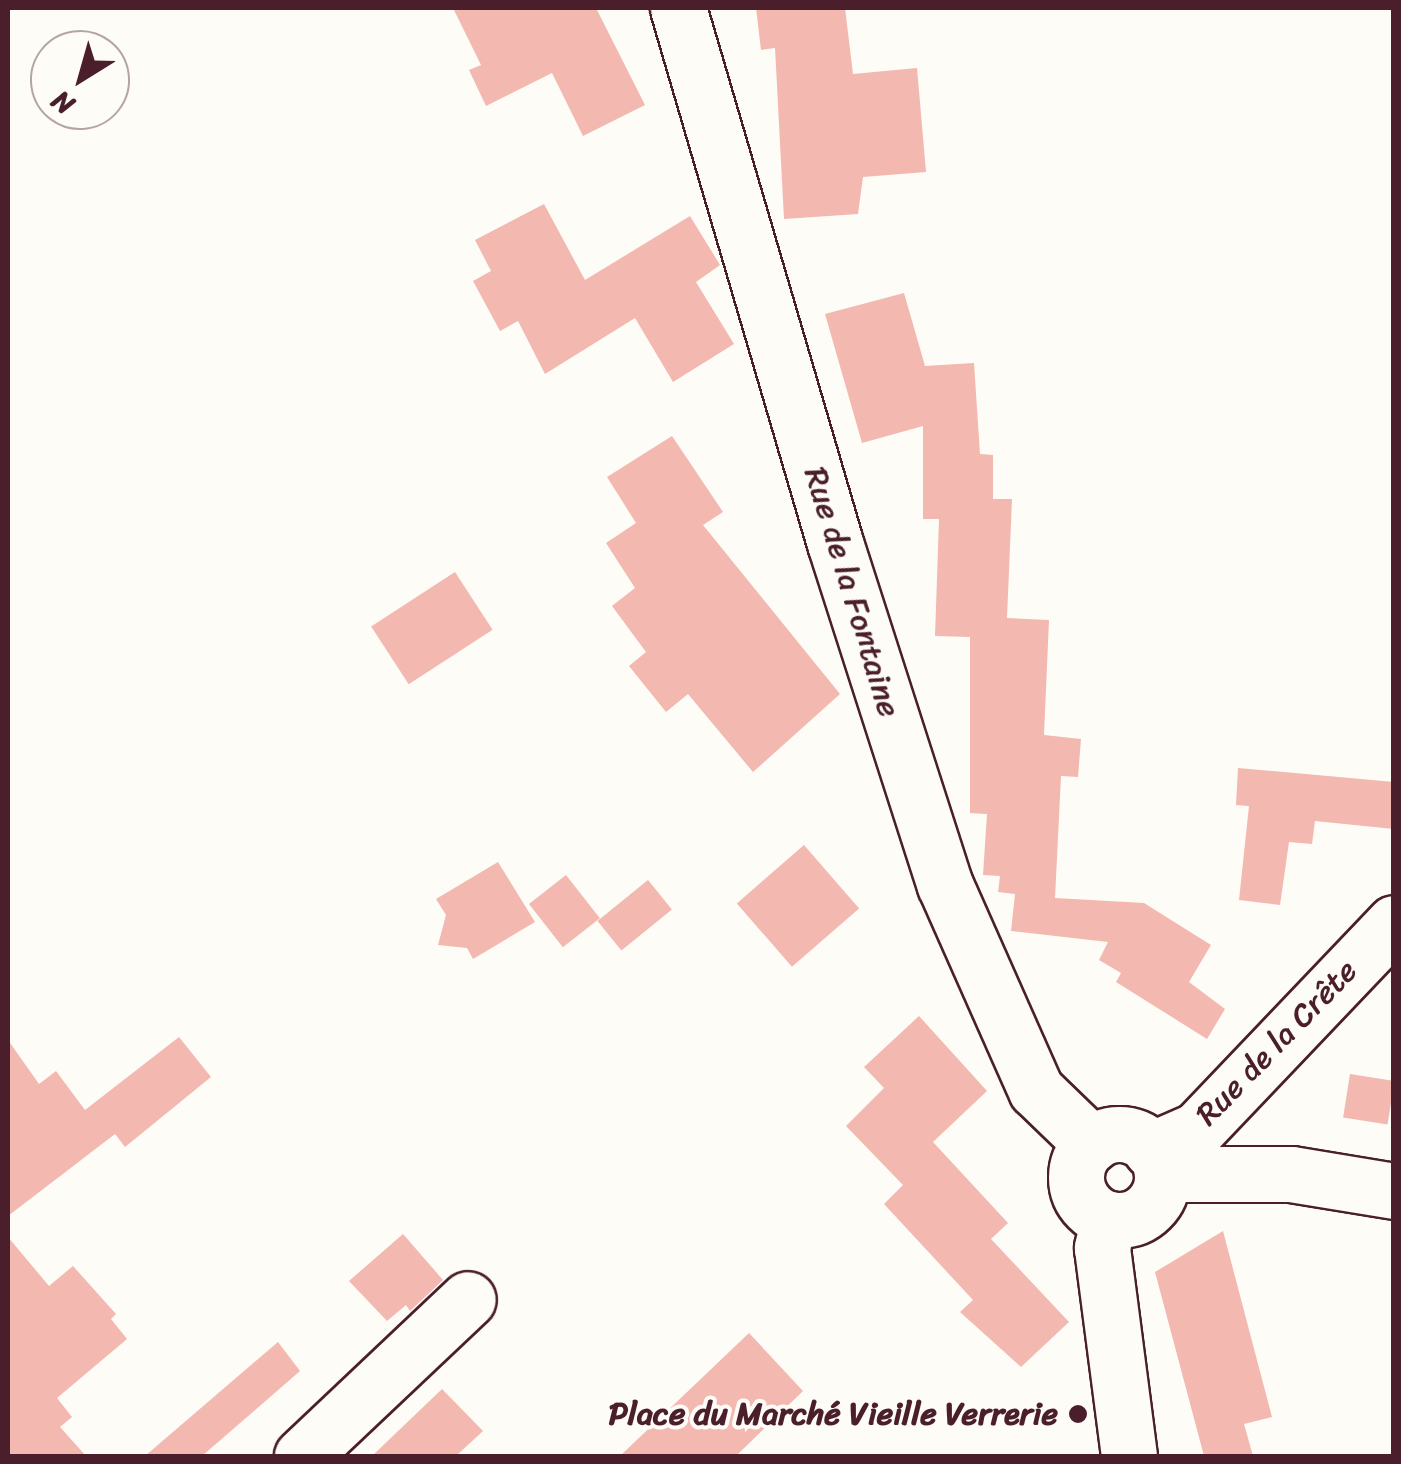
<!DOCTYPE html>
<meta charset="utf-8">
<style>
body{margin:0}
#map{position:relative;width:1401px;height:1464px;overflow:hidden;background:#fdfcf7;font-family:Sriracha,sans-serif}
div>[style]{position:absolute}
.building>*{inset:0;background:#f3b8af;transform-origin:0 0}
.roads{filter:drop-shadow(2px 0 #4a1f2b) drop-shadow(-2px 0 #4a1f2b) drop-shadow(0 2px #4a1f2b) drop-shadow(0 -2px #4a1f2b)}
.minor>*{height:55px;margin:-27.5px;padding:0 27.5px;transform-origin:27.5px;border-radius:27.5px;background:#fdfcf7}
.minor>.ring{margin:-27.5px;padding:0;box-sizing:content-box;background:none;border:55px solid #fdfcf7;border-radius:50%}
.dots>*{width:28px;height:28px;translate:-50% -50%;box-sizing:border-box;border:5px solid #fdfcf7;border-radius:50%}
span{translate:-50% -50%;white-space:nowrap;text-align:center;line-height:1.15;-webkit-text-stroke:8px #fdfcf7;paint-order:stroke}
.street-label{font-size:32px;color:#4a1f2b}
.poi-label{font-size:32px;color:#4a1f2b;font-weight:700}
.right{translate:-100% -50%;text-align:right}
.frame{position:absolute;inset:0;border:10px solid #4a1f2b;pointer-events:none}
.north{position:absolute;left:30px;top:30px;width:100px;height:100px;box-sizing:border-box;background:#fdfcf7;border:2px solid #b5a4a5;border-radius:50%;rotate:217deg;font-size:28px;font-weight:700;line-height:40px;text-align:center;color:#4a1f2b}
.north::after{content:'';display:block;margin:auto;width:35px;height:45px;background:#4a1f2b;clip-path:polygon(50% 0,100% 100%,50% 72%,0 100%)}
</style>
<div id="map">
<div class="building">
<i style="clip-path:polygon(453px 8px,596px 8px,645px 105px,583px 136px,552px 73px,486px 106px,469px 70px,481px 65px)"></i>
<i style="clip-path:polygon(756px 8px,845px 8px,853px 74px,917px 68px,926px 172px,863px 177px,858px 214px,784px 219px,775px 48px,761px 50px)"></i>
<i style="clip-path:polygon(544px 204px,585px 280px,690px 216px,720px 265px,696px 282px,734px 344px,673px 382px,635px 318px,545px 374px,518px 321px,500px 331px,473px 281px,491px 271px,475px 240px)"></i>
<i style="clip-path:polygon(904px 293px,925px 366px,974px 363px,980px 454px,993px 455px,993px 499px,1012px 499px,1007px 618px,1049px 620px,1044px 735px,1081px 739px,1078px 777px,1061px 776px,1055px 898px,1144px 903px,1211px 945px,1189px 982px,1225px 1009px,1207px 1039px,1116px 982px,1121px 973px,1099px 960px,1108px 942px,1011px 931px,1015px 894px,998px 892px,1000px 876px,983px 875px,987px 814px,970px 813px,970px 637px,935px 636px,939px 519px,923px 519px,923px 426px,862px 443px,825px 314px)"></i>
<i style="clip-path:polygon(672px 436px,723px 512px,703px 525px,840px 694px,753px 772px,688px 694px,666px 712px,629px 666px,646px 652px,612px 606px,635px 588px,606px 543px,636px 523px,607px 477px)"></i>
<i style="left:455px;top:572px;width:69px;height:100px;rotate:57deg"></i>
<i style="clip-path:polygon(1238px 768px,1394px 782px,1394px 829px,1315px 821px,1312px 844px,1289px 842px,1280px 905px,1239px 900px,1249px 806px,1236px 805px)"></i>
<i style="left:804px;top:845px;width:84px;height:89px;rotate:49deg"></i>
<i style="clip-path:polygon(498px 862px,535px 922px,473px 959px,467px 948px,438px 945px,446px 915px,436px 899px)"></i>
<i style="left:566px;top:875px;width:55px;height:47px;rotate:52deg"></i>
<i style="left:648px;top:880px;width:38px;height:65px;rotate:51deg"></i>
<i style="clip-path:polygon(919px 1016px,987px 1091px,933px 1142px,1008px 1223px,991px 1239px,1069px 1322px,1021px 1367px,960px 1312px,973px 1300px,884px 1204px,903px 1185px,846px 1126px,884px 1088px,864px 1067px)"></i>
<i style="clip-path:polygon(179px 1037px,211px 1077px,125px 1147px,115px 1134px,8px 1216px,8px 1040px,39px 1084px,56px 1071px,85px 1110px)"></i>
<i style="left:1350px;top:1074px;width:45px;height:44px;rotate:9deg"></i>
<i style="clip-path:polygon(1223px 1231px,1272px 1417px,1244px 1424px,1253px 1456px,1204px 1456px,1155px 1272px)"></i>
<i style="clip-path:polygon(403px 1234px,443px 1280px,410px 1311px,406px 1305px,387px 1321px,349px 1281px)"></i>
<i style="clip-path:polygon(8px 1237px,49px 1286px,73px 1266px,116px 1314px,111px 1319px,127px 1339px,57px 1398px,72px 1417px,60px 1427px,86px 1456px,8px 1456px)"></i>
<i style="clip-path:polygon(749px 1333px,803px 1391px,736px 1456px,620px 1456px)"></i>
<i style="clip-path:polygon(278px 1342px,300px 1371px,202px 1456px,145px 1456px)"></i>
<i style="clip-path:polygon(442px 1389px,483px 1431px,456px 1456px,372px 1456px)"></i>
</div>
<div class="roads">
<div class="minor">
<i style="left:678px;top:8px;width:558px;rotate:73.65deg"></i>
<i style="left:835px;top:543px;width:359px;rotate:72.2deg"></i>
<i style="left:945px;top:885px;width:224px;rotate:66.1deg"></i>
<i style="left:1036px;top:1090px;width:78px;rotate:44deg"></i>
<i class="ring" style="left:1076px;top:1134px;width:31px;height:31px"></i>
<i style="left:1151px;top:1150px;width:50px;rotate:-23.5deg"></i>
<i style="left:1197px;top:1130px;width:286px;rotate:-46.4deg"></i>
<i style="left:1162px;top:1174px;width:129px"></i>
<i style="left:1291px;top:1174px;width:104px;rotate:9.4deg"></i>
<i style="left:1109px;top:1219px;width:30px;rotate:104deg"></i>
<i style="left:1102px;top:1248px;width:210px;rotate:82.6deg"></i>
<i style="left:302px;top:1456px;width:228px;rotate:-43.4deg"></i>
</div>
</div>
<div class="dots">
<i style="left:1078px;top:1414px;background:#4a1f2b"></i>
</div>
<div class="street-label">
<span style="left:852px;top:592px;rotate:73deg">Rue de la Fontaine</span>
<span style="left:1277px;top:1043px;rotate:-46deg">Rue de la Crête</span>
</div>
<div class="poi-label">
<span class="right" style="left:1058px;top:1414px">Place du Marché Vieille Verrerie</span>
</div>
<div class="frame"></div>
<div class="north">N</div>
</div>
